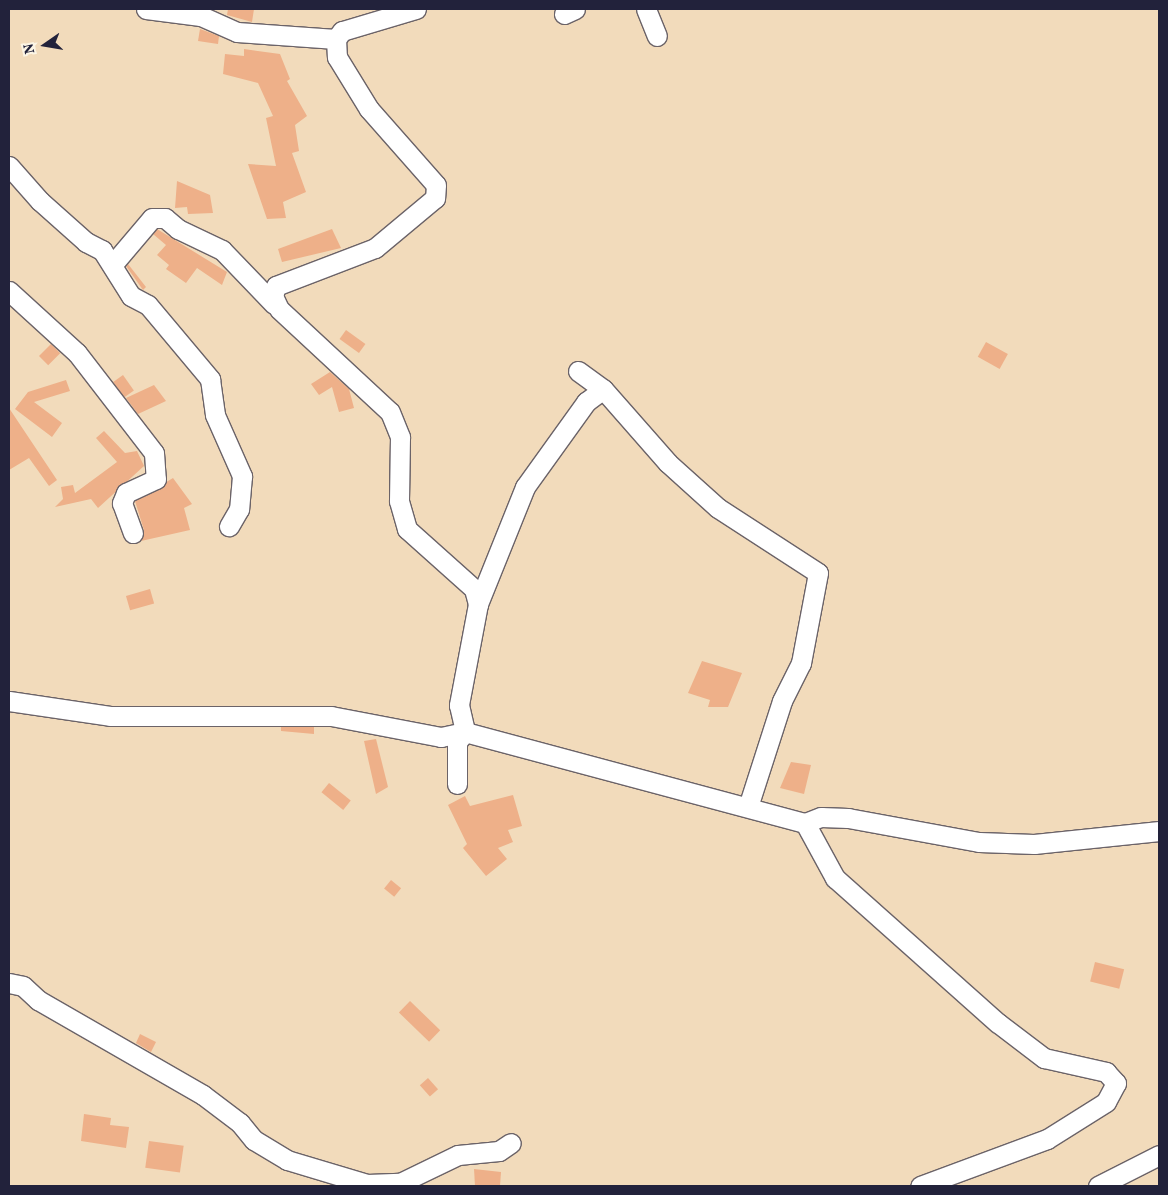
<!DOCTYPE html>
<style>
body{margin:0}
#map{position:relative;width:1168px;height:1195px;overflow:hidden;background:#f2dbbb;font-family:Vollkorn,serif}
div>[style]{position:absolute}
.building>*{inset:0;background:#eeb089;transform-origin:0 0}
.roads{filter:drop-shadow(1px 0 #6b6368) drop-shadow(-1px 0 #6b6368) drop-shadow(0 1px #6b6368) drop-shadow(0 -1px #6b6368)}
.minor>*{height:19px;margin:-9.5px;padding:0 9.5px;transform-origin:9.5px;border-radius:9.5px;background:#fff}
span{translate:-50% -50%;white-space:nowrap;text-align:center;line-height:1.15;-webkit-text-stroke:4px #fcf5e5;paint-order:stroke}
.frame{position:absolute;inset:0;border:10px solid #22223b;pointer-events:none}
.north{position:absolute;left:20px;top:20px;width:50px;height:50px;-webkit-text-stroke:4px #fcf5e5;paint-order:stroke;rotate:257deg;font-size:14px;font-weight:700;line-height:20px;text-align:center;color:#22223b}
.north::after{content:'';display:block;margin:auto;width:18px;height:22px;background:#22223b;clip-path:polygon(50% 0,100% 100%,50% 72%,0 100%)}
</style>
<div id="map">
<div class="building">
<i style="clip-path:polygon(228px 9px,254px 9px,252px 22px,227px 15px)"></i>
<i style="clip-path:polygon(200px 29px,219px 36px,218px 44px,198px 41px)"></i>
<i style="clip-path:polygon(244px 49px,280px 54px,290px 79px,287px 81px,307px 116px,295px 125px,299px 151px,292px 153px,306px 192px,283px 202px,286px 218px,267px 219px,248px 164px,276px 166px,266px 118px,273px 116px,258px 83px,223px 74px,225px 54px,244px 56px)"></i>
<i style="clip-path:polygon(177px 181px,210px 195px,213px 213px,188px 214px,187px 207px,175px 208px)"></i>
<i style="clip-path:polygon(157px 229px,227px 272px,222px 285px,197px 268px,186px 283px,166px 269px,169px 265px,157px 255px,166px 245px,153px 234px)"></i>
<i style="clip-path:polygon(332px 229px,341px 248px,282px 262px,278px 249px)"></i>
<i style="clip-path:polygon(128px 264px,146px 287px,143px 290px,126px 266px)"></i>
<i style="left:346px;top:330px;width:24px;height:11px;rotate:36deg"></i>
<i style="left:986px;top:342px;width:25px;height:17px;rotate:29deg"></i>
<i style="left:51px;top:344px;width:13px;height:17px;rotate:45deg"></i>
<i style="clip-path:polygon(330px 372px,349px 389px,354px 408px,339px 412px,332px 387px,319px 395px,311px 384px)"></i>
<i style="left:123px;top:375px;width:19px;height:12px;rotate:55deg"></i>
<i style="clip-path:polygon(66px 380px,70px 391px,34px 402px,62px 423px,52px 437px,15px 409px,28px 392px)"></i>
<i style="clip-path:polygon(154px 385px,166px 401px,138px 414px,126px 398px)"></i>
<i style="clip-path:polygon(9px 408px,57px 480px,49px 486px,29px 458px,9px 470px)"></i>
<i style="clip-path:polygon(104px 431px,125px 453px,137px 451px,144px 466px,98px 508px,91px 499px,55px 507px,63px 499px,61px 487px,73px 485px,75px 493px,117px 462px,96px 438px)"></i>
<i style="clip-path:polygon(173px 478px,192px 504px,184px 508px,190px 530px,141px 541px,144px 530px,135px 501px)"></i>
<i style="left:150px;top:589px;width:15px;height:25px;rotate:74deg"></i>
<i style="clip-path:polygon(702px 661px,742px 673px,728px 707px,708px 707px,710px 700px,688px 693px)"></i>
<i style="clip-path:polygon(281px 727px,314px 727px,314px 734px,281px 731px)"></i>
<i style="clip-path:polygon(376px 739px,388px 787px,376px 794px,364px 741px)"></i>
<i style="clip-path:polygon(791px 762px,811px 765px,804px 794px,780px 788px)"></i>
<i style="left:329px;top:783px;width:28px;height:12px;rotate:39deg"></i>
<i style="clip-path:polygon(513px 795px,522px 826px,508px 830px,513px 842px,498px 848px,507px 859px,486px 876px,463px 848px,467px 844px,448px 805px,465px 796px,470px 806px)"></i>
<i style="left:391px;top:880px;width:13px;height:11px;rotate:39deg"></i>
<i style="left:1095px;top:962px;width:30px;height:20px;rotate:14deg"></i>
<i style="left:410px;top:1001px;width:42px;height:16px;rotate:44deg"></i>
<i style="clip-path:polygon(140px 1034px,156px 1042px,151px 1052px,136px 1043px)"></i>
<i style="left:428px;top:1078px;width:15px;height:11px;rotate:48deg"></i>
<i style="clip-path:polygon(84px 1114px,111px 1118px,110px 1125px,129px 1127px,126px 1148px,81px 1141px)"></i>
<i style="left:149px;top:1141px;width:35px;height:27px;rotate:8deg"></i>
<i style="clip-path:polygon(474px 1169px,501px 1172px,500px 1186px,475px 1186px)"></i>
</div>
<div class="roads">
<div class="minor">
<i style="left:146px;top:9px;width:55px;rotate:7.3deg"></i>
<i style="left:201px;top:16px;width:39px;rotate:24deg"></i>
<i style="left:237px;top:32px;width:99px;rotate:4deg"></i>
<i style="left:416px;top:9px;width:77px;rotate:163.4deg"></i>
<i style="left:342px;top:31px;width:10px;rotate:127deg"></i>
<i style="left:336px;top:39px;width:18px;rotate:87deg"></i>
<i style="left:337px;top:57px;width:61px;rotate:58.4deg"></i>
<i style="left:369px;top:109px;width:101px;rotate:48.6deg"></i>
<i style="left:436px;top:185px;width:13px;rotate:94deg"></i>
<i style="left:435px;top:198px;width:78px;rotate:140.2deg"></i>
<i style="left:375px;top:248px;width:106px;rotate:159deg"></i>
<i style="left:276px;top:286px;width:10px;rotate:107deg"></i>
<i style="left:273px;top:296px;width:14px;rotate:65deg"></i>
<i style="left:279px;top:309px;width:151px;rotate:42.9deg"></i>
<i style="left:390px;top:412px;width:27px;rotate:68deg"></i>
<i style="left:400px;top:437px;width:64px;rotate:90.9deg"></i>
<i style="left:399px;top:501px;width:29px;rotate:74deg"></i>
<i style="left:407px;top:529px;width:90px;rotate:41.8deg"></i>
<i style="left:474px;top:589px;width:16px;rotate:75deg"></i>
<i style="left:478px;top:604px;width:103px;rotate:100.7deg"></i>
<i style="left:459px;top:705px;width:28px;rotate:77deg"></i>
<i style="left:465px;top:732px;width:13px;rotate:129deg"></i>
<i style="left:457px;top:742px;width:42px;rotate:90deg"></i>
<i style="left:646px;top:9px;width:29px;rotate:68deg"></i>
<i style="left:564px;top:14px;width:12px;rotate:-24deg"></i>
<i style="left:9px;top:166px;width:47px;rotate:48.5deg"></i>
<i style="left:40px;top:201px;width:62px;rotate:41.7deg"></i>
<i style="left:86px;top:242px;width:18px;rotate:27deg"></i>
<i style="left:102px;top:250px;width:54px;rotate:57.8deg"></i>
<i style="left:131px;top:296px;width:19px;rotate:28deg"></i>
<i style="left:148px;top:305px;width:97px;rotate:50deg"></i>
<i style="left:210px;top:379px;width:36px;rotate:82deg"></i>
<i style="left:215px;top:415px;width:67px;rotate:66.1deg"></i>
<i style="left:242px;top:476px;width:33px;rotate:95deg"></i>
<i style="left:239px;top:509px;width:20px;rotate:120deg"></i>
<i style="left:113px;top:264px;width:60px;rotate:-49.7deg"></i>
<i style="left:152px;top:218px;width:13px"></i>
<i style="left:165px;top:218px;width:17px;rotate:40deg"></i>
<i style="left:178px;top:229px;width:49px;rotate:25.5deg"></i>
<i style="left:222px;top:250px;width:75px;rotate:46.1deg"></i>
<i style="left:9px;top:291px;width:92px;rotate:42.4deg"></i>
<i style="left:77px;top:353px;width:126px;rotate:52.4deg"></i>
<i style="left:154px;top:453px;width:26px;rotate:86deg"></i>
<i style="left:156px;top:479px;width:33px;rotate:155deg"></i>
<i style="left:126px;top:493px;width:11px;rotate:112deg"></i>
<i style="left:122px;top:503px;width:32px;rotate:70deg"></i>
<i style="left:578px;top:371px;width:31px;rotate:36deg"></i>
<i style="left:603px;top:389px;width:98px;rotate:48.7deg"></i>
<i style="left:668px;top:463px;width:67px;rotate:42deg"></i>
<i style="left:718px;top:508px;width:119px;rotate:33deg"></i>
<i style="left:818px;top:573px;width:92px;rotate:100.7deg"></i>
<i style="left:801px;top:663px;width:42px;rotate:116.6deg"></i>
<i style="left:782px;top:701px;width:111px;rotate:107.8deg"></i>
<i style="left:478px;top:604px;width:126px;rotate:-68.1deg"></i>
<i style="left:525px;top:487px;width:105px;rotate:-54.3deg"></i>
<i style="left:586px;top:402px;width:21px;rotate:-37deg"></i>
<i style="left:9px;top:701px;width:102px;rotate:8.4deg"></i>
<i style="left:110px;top:716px;width:221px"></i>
<i style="left:331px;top:716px;width:112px;rotate:10.8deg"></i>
<i style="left:441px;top:737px;width:25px;rotate:-12deg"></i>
<i style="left:465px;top:732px;width:352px;rotate:15deg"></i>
<i style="left:805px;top:823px;width:17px;rotate:-21deg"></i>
<i style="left:821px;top:817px;width:27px;rotate:2deg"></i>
<i style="left:848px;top:818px;width:133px;rotate:10.4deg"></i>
<i style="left:979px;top:842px;width:55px;rotate:2.1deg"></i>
<i style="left:1034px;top:844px;width:126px;rotate:-5.9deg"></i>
<i style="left:805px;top:823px;width:63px;rotate:61.4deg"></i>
<i style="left:835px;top:878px;width:218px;rotate:41.7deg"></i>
<i style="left:998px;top:1023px;width:58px;rotate:37.3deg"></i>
<i style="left:1044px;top:1058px;width:64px;rotate:12.7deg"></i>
<i style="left:1106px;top:1072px;width:15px;rotate:48deg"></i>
<i style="left:1116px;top:1083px;width:21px;rotate:118deg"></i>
<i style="left:1106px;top:1102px;width:70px;rotate:147.9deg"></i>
<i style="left:1047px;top:1139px;width:135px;rotate:159.7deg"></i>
<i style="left:9px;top:983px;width:14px;rotate:12deg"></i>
<i style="left:23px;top:986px;width:21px;rotate:43deg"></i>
<i style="left:38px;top:1000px;width:190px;rotate:29.9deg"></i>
<i style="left:203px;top:1095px;width:46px;rotate:37.1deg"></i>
<i style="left:240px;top:1123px;width:22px;rotate:51deg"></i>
<i style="left:254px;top:1140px;width:39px;rotate:31deg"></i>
<i style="left:287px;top:1160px;width:84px;rotate:16.7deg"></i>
<i style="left:367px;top:1184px;width:33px;rotate:-2deg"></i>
<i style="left:400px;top:1183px;width:64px;rotate:-25.8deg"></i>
<i style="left:458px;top:1155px;width:41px;rotate:-5.6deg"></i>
<i style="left:499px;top:1151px;width:14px;rotate:-34deg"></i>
<i style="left:1098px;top:1186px;width:68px;rotate:-26.9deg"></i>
</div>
</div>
<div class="frame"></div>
<div class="north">N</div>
</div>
